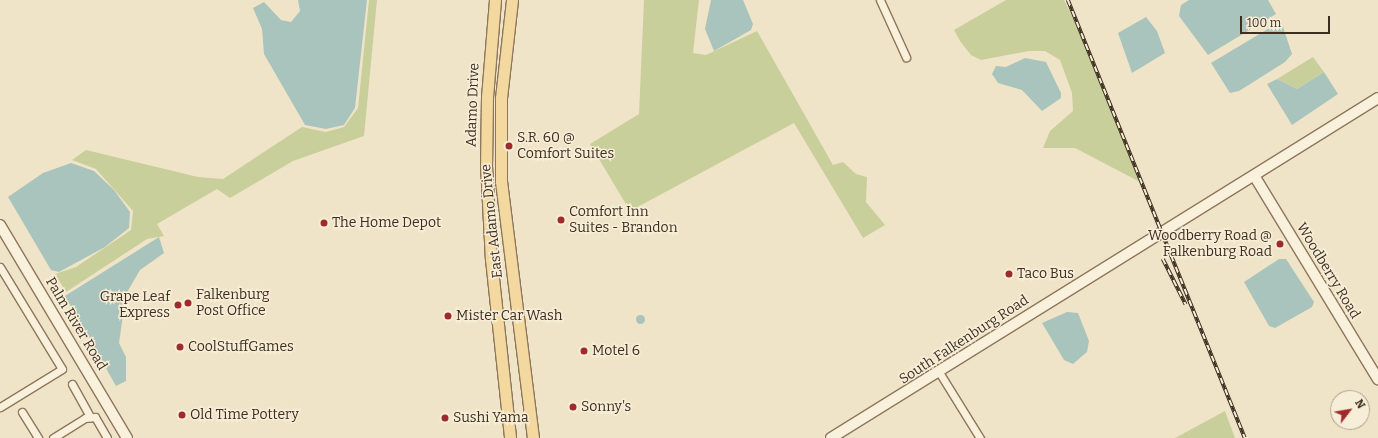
<!DOCTYPE html>
<style>
body{margin:0}
#map{position:relative;width:1378px;height:438px;overflow:hidden;background:#f0e4c8;font-family:Bitter,serif}
div>[style]{position:absolute}
.green>*{inset:0;background:#c9cf9b}
.water>*{inset:0;background:#a9c4bc}
.round{border-radius:50%}
.roads{filter:drop-shadow(1px 0 #8d765c) drop-shadow(-1px 0 #8d765c) drop-shadow(0 1px #8d765c) drop-shadow(0 -1px #8d765c)}
.street>*{height:7px;margin:-3.5px;padding:0 3.5px;transform-origin:3.5px;border-radius:3.5px;background:#faf1dc}
.secondary>*{height:10px;margin:-5px;padding:0 5px;transform-origin:5px;border-radius:5px;background:#faf1dc}
.primary>*{height:11px;margin:-5.5px;padding:0 5.5px;transform-origin:5.5px;border-radius:5.5px;background:#f3d9a0}
.rail>*{height:3.5px;margin-top:-1.75px;transform-origin:0;background:repeating-linear-gradient(90deg,#f7eed8 0 6px,#3d2e20 0 12px);box-sizing:border-box;border-block:1px solid #3d2e20}
.dots>*{width:11px;height:11px;translate:-50% -50%;box-sizing:border-box;border:2px solid #f7eed8;border-radius:50%}
span{translate:-50% -50%;white-space:nowrap;text-align:center;line-height:1.15;-webkit-text-stroke:3px #f7eed8;paint-order:stroke}
.street-label{font-size:14px;color:#3d2e20}
.poi-label{font-size:14px;color:#3d2e20}
.left{translate:0 -50%;text-align:left}
.right{translate:-100% -50%;text-align:right}
.north{position:absolute;left:1330px;top:390px;width:40px;height:40px;box-sizing:border-box;background:#f7eed8;border:1px solid #ada18e;border-radius:50%;rotate:59deg;font-size:11px;font-weight:700;line-height:16px;text-align:center;color:#3d2e20}
.north::after{content:'';display:block;margin:auto;width:14px;height:18px;background:#9e2a2b;clip-path:polygon(50% 0,100% 100%,50% 72%,0 100%)}
.scale{position:absolute;left:1240px;top:16px;width:90px;height:18px;box-sizing:border-box;border:2px solid #3d2e20;border-top:0;padding-left:5px;font-size:12px;line-height:14px;white-space:nowrap;color:#3d2e20;-webkit-text-stroke:3px #f7eed8;paint-order:stroke}
</style>
<div id="map">
<div class="green">
<i style="clip-path:polygon(369px 0,377px 0,364px 136px,293px 161px,230px 198px,217px 189px,157px 224px,164px 236px,147px 239px,66px 292px,55px 274px,76px 267px,131px 230px,133px 211px,96px 169px,72px 160px,86px 150px,198px 177px,223px 179px,302px 127px,326px 132px,344px 127px,358px 108px)"></i>
<i style="clip-path:polygon(644px 0,699px 0,693px 53px,706px 55px,757px 31px,833px 165px,843px 162px,856px 174px,867px 177px,866px 202px,885px 225px,863px 238px,794px 123px,630px 211px,590px 144px,639px 114px)"></i>
<i style="clip-path:polygon(1006px 0,1064px 0,1083px 38px,1140px 182px,1075px 148px,1043px 148px,1050px 131px,1073px 111px,1072px 93px,1060px 60px,1045px 51px,1029px 51px,981px 60px,971px 55px,960px 41px,954px 30px)"></i>
<i style="clip-path:polygon(1313px 57px,1324px 72px,1297px 89px,1277px 79px)"></i>
<i style="clip-path:polygon(1225px 411px,1235px 438px,1175px 438px)"></i>
</div>
<div class="water">
<i style="clip-path:polygon(298px 0,367px 0,355px 108px,344px 125px,326px 129px,305px 125px,264px 54px,262px 29px,253px 8px,264px 2px,281px 20px,291px 22px,300px 11px)"></i>
<i style="clip-path:polygon(711px 0,743px 0,753px 24px,751px 30px,714px 51px,705px 29px)"></i>
<i style="clip-path:polygon(1189px 0,1268px 0,1276px 14px,1208px 55px,1179px 16px,1181px 5px)"></i>
<i style="clip-path:polygon(1146px 17px,1157px 31px,1165px 53px,1132px 73px,1118px 33px)"></i>
<i style="clip-path:polygon(1281px 21px,1292px 54px,1285px 62px,1239px 91px,1230px 93px,1211px 63px)"></i>
<i style="clip-path:polygon(1025px 58px,1046px 62px,1061px 93px,1061px 98px,1042px 111px,1022px 90px,998px 83px,992px 74px,996px 66px,1006px 67px)"></i>
<i style="clip-path:polygon(1324px 72px,1338px 94px,1292px 125px,1267px 84px,1277px 79px,1297px 89px)"></i>
<i style="clip-path:polygon(71px 163px,94px 171px,114px 190px,130px 212px,129px 228px,105px 247px,59px 272px,51px 270px,8px 197px,43px 173px)"></i>
<i style="clip-path:polygon(159px 237px,164px 253px,140px 270px,126px 294px,119px 343px,126px 357px,126px 381px,116px 386px,65px 296px)"></i>
<i style="clip-path:polygon(1279px 259px,1286px 259px,1314px 302px,1312px 307px,1275px 328px,1269px 326px,1244px 282px)"></i>
<i style="clip-path:polygon(1067px 312px,1078px 313px,1089px 341px,1087px 352px,1073px 364px,1064px 360px,1042px 323px)"></i>
<i class="round" style="left:635.5px;top:314.5px;width:9px;height:9px"></i>
</div>
<div class="roads">
<div class="street">
<i style="left:880px;top:0;width:63px;rotate:65.5deg"></i>
<i style="left:0;top:267px;width:119px;rotate:58.7deg"></i>
<i style="left:62px;top:369px;width:73px;rotate:148.5deg"></i>
<i style="left:939px;top:372px;width:78px;rotate:58.2deg"></i>
<i style="left:72px;top:384px;width:38px;rotate:61deg"></i>
<i style="left:22px;top:412px;width:31px;rotate:58deg"></i>
<i style="left:53px;top:438px;width:38px;rotate:-32deg"></i>
<i style="left:85px;top:418px;width:10px;rotate:-6deg"></i>
<i style="left:95px;top:417px;width:24px;rotate:60deg"></i>
</div>
<div class="secondary">
<i style="left:1255px;top:177px;width:237px;rotate:58.7deg"></i>
<i style="left:0;top:225px;width:248px;rotate:59.2deg"></i>
<i style="left:831px;top:438px;width:644px;rotate:-31.86deg"></i>
</div>
<div class="primary">
<i style="left:495px;top:0;width:97px;rotate:94.7deg"></i>
<i style="left:487px;top:97px;width:68px;rotate:90.8deg"></i>
<i style="left:486px;top:165px;width:94px;rotate:87deg"></i>
<i style="left:491px;top:259px;width:180px;rotate:83.9deg"></i>
<i style="left:512px;top:0;width:99px;rotate:96.4deg"></i>
<i style="left:501px;top:98px;width:83px;rotate:90deg"></i>
<i style="left:501px;top:181px;width:259px;rotate:82.9deg"></i>
</div>
</div>
<div class="rail">
<i style="left:1068px;top:0;width:472px;rotate:68deg"></i>
<i style="left:1163px;top:259px;width:51px;rotate:63.4deg"></i>
</div>
<div class="dots">
<i style="left:509px;top:146px;background:#9e2a2b"></i>
<i style="left:561px;top:220px;background:#9e2a2b"></i>
<i style="left:324px;top:223px;background:#9e2a2b"></i>
<i style="left:1280px;top:244px;background:#9e2a2b"></i>
<i style="left:1009px;top:274px;background:#9e2a2b"></i>
<i style="left:188px;top:303px;background:#9e2a2b"></i>
<i style="left:178px;top:305px;background:#9e2a2b"></i>
<i style="left:448px;top:316px;background:#9e2a2b"></i>
<i style="left:180px;top:347px;background:#9e2a2b"></i>
<i style="left:584px;top:351px;background:#9e2a2b"></i>
<i style="left:573px;top:407px;background:#9e2a2b"></i>
<i style="left:182px;top:415px;background:#9e2a2b"></i>
<i style="left:445px;top:418px;background:#9e2a2b"></i>
</div>
<div class="street-label">
<span style="left:473px;top:105px;rotate:-88deg">Adamo Drive</span>
<span style="left:492px;top:221px;rotate:-96deg">East Adamo Drive</span>
<span style="left:1328px;top:271px;rotate:59deg">Woodberry Road</span>
<span style="left:76px;top:324px;rotate:59deg">Palm River Road</span>
<span style="left:964px;top:340px;rotate:-33deg">South Falkenburg Road</span>
</div>
<div class="poi-label">
<span class="left" style="left:517px;top:146px">S.R. 60 @<br>Comfort Suites</span>
<span class="left" style="left:569px;top:220px">Comfort Inn<br>Suites - Brandon</span>
<span class="left" style="left:332px;top:223px">The Home Depot</span>
<span class="right" style="left:1272px;top:244px">Woodberry Road @<br>Falkenburg Road</span>
<span class="left" style="left:1017px;top:274px">Taco Bus</span>
<span class="left" style="left:196px;top:303px">Falkenburg<br>Post Office</span>
<span class="right" style="left:170px;top:305px">Grape Leaf<br>Express</span>
<span class="left" style="left:456px;top:316px">Mister Car Wash</span>
<span class="left" style="left:188px;top:347px">CoolStuffGames</span>
<span class="left" style="left:592px;top:351px">Motel 6</span>
<span class="left" style="left:581px;top:407px">Sonny's</span>
<span class="left" style="left:190px;top:415px">Old Time Pottery</span>
<span class="left" style="left:453px;top:418px">Sushi Yama</span>
</div>
<div class="north">N</div>
<div class="scale">100 m</div>
</div>
